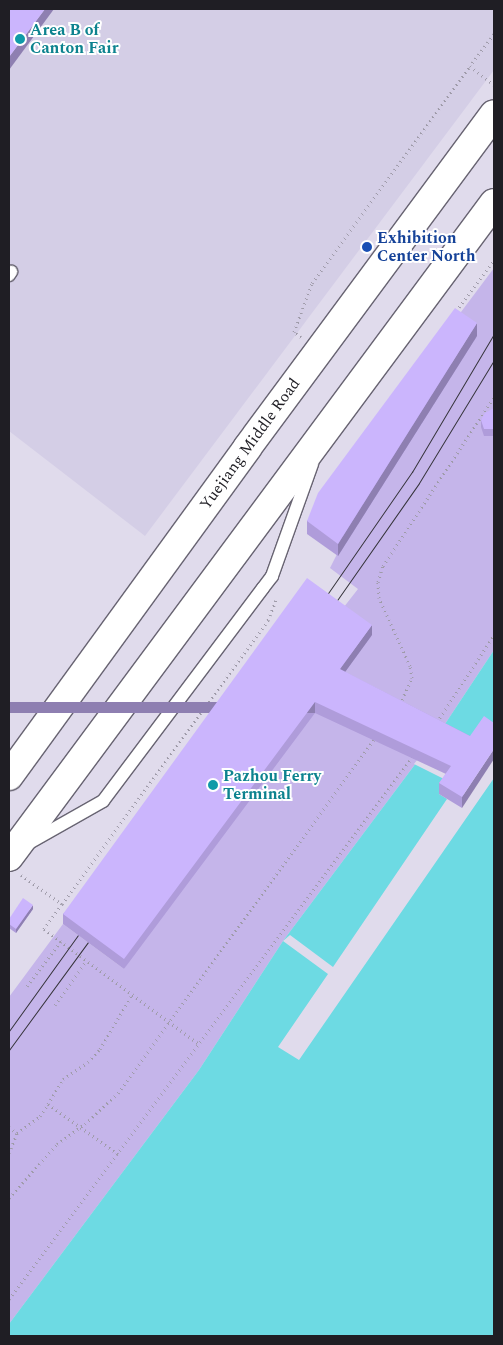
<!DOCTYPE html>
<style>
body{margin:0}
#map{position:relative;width:503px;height:1345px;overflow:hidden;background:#e0dbec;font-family:Spectral,serif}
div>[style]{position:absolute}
.built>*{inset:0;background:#d4cee6}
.green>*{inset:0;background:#c5b5ea}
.water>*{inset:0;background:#6ddae3}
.pier>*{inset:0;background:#e0dbec}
.path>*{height:3px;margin-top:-1.5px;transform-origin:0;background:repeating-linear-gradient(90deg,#9f9ba9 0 1px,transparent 0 5px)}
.roads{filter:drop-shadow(1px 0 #686472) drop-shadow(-1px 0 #686472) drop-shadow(0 1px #686472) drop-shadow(0 -1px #686472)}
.service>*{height:12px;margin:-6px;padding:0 6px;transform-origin:6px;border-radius:6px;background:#fff}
.secondary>*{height:28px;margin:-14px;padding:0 14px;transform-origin:14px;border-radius:14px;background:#fff}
.tram>*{height:1px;margin:-0.5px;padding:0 0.5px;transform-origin:0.5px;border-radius:0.5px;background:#36343b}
.wall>*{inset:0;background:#af9cda}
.shaded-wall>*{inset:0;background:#8e7fb1;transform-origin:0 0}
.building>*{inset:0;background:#cbb5fd}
.dots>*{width:14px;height:14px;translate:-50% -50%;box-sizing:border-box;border:2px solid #fff;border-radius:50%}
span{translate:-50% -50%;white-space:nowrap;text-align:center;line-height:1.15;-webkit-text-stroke:4px #fff;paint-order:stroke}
.culture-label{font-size:16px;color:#0d838f;font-weight:700}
.left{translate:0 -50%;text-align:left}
.transit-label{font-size:16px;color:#164399;font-weight:700}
.street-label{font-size:16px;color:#1f1e24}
.frame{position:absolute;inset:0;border:10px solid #1f1e24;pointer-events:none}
</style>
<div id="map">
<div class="built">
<i style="clip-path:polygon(9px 9px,494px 9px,494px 70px,145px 536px,9px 431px)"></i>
</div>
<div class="green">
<i style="clip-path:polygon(494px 268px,494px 650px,443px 727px,283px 941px,199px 1070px,9px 1324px,9px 997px,63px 924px,124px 969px,340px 612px,358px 589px,330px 568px,455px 320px)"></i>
</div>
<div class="water">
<i style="clip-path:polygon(494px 650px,494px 1336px,9px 1336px,9px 1324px,199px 1070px,283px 941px,443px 727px)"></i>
</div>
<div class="pier">
<i style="clip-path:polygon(443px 727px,471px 739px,494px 731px,494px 778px,299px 1060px,278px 1047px,328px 974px,283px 941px,290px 935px,333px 967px,447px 799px,439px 794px,448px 781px,414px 764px)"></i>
</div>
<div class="path">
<i style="left:494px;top:34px;width:40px;rotate:127deg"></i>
<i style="left:470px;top:66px;width:31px;rotate:38deg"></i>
<i style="left:456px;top:311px;width:64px;rotate:-53.3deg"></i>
<i style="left:301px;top:337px;width:9px;rotate:-144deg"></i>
<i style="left:294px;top:332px;width:52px;rotate:-69.8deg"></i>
<i style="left:312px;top:283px;width:268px;rotate:-53.9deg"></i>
<i style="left:400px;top:704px;width:29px;rotate:-65deg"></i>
<i style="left:412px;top:678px;width:12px;rotate:-99deg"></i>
<i style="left:410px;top:666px;width:75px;rotate:-114.5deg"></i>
<i style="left:379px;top:598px;width:16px;rotate:-94deg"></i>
<i style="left:378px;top:582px;width:17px;rotate:-73deg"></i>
<i style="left:383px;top:566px;width:202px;rotate:-56.7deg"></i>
<i style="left:437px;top:722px;width:104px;rotate:-56.8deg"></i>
<i style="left:21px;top:875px;width:50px;rotate:35.3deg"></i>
<i style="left:62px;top:904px;width:31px;rotate:126deg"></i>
<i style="left:44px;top:929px;width:193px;rotate:36.6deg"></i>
<i style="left:62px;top:904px;width:351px;rotate:-54deg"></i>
<i style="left:268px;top:620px;width:22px;rotate:-68deg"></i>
<i style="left:27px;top:986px;width:56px;rotate:-52.9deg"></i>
<i style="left:55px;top:1005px;width:55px;rotate:-54.6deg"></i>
<i style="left:9px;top:1127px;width:10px;rotate:37deg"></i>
<i style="left:9px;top:1153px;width:22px;rotate:-68deg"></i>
<i style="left:17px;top:1133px;width:29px;rotate:-36deg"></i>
<i style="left:40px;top:1116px;width:14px;rotate:-56deg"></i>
<i style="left:118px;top:1154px;width:86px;rotate:-144.5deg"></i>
<i style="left:48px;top:1104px;width:29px;rotate:-59deg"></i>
<i style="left:63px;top:1079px;width:30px;rotate:-34deg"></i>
<i style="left:88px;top:1062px;width:18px;rotate:-47deg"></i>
<i style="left:100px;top:1049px;width:65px;rotate:-59.5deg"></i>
<i style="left:9px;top:1198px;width:72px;rotate:-48.4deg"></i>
<i style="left:57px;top:1144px;width:34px;rotate:-36deg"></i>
<i style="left:85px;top:1124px;width:45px;rotate:-43.2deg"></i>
<i style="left:118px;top:1093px;width:440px;rotate:-54.1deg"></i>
<i style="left:9px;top:1299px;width:677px;rotate:-53.35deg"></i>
</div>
<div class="roads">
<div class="service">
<i style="left:9px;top:275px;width:4px;rotate:-56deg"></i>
<i style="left:27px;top:844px;width:87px;rotate:-29.5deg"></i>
<i style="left:103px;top:801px;width:266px;rotate:-53.1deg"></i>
<i style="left:263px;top:588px;width:15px;rotate:-53deg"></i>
<i style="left:272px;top:576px;width:119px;rotate:-70.3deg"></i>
</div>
<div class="secondary">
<i style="left:9px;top:776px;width:405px;rotate:-54deg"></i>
<i style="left:247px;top:448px;width:415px;rotate:-53.5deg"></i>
<i style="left:9px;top:857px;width:814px;rotate:-53.44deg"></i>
</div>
</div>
<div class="tram">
<i style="left:324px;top:599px;width:155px;rotate:-55.3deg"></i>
<i style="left:412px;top:472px;width:161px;rotate:-59.3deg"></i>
<i style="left:333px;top:606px;width:150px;rotate:-55deg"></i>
<i style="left:419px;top:483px;width:144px;rotate:-58.6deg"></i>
<i style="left:9px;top:1031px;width:118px;rotate:-54.3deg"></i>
<i style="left:9px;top:1050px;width:134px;rotate:-53.8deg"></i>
</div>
<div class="wall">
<i style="clip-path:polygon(477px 336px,338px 556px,307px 534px,307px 521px)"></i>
<i style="clip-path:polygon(494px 408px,494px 436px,484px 436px,481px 427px,481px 420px)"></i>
<i style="clip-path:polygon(372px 635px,345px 672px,470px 736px,462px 808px,439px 794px,439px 783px,446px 774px,315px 713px,124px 969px,63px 924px,63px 914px)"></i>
<i style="clip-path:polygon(33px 909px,16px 933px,9px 928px,9px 919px)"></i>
</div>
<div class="shaded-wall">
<i style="clip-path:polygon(45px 9px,54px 9px,9px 70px,9px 57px)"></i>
<i style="clip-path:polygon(477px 323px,477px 336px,338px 556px,338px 544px)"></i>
<i style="clip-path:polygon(372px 625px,372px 635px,340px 679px,340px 669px)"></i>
<i style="left:315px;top:702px;width:11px;height:320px;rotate:90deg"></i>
<i style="clip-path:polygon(494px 749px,494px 759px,462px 808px,462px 797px)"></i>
<i style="clip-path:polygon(33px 905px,33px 909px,16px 933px,16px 929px)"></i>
</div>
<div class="building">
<i style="clip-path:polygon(9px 9px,45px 9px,9px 57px)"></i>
<i style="clip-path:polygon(455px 308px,477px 323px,338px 544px,307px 521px,318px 493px)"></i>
<i style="clip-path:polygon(494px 408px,494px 429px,484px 429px,481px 420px,485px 413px)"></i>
<i style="clip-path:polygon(307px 578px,372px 625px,340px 669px,470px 736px,484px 716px,494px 723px,494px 749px,462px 797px,439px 783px,451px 766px,315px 702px,124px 959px,63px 914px)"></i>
<i style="clip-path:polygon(23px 898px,33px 905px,16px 929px,9px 924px,9px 919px)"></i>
</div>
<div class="dots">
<i style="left:20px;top:39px;background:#0f9aa8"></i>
<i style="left:367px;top:247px;background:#1a4fb4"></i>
<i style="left:213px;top:785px;background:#0f9aa8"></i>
</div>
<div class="culture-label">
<span class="left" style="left:30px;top:39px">Area B of<br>Canton Fair</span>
<span class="left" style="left:223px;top:785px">Pazhou Ferry<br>Terminal</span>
</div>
<div class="transit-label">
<span class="left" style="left:377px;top:247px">Exhibition<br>Center North</span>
</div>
<div class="street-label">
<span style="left:250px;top:444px;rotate:-54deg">Yuejiang Middle Road</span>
</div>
<div class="frame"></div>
</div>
